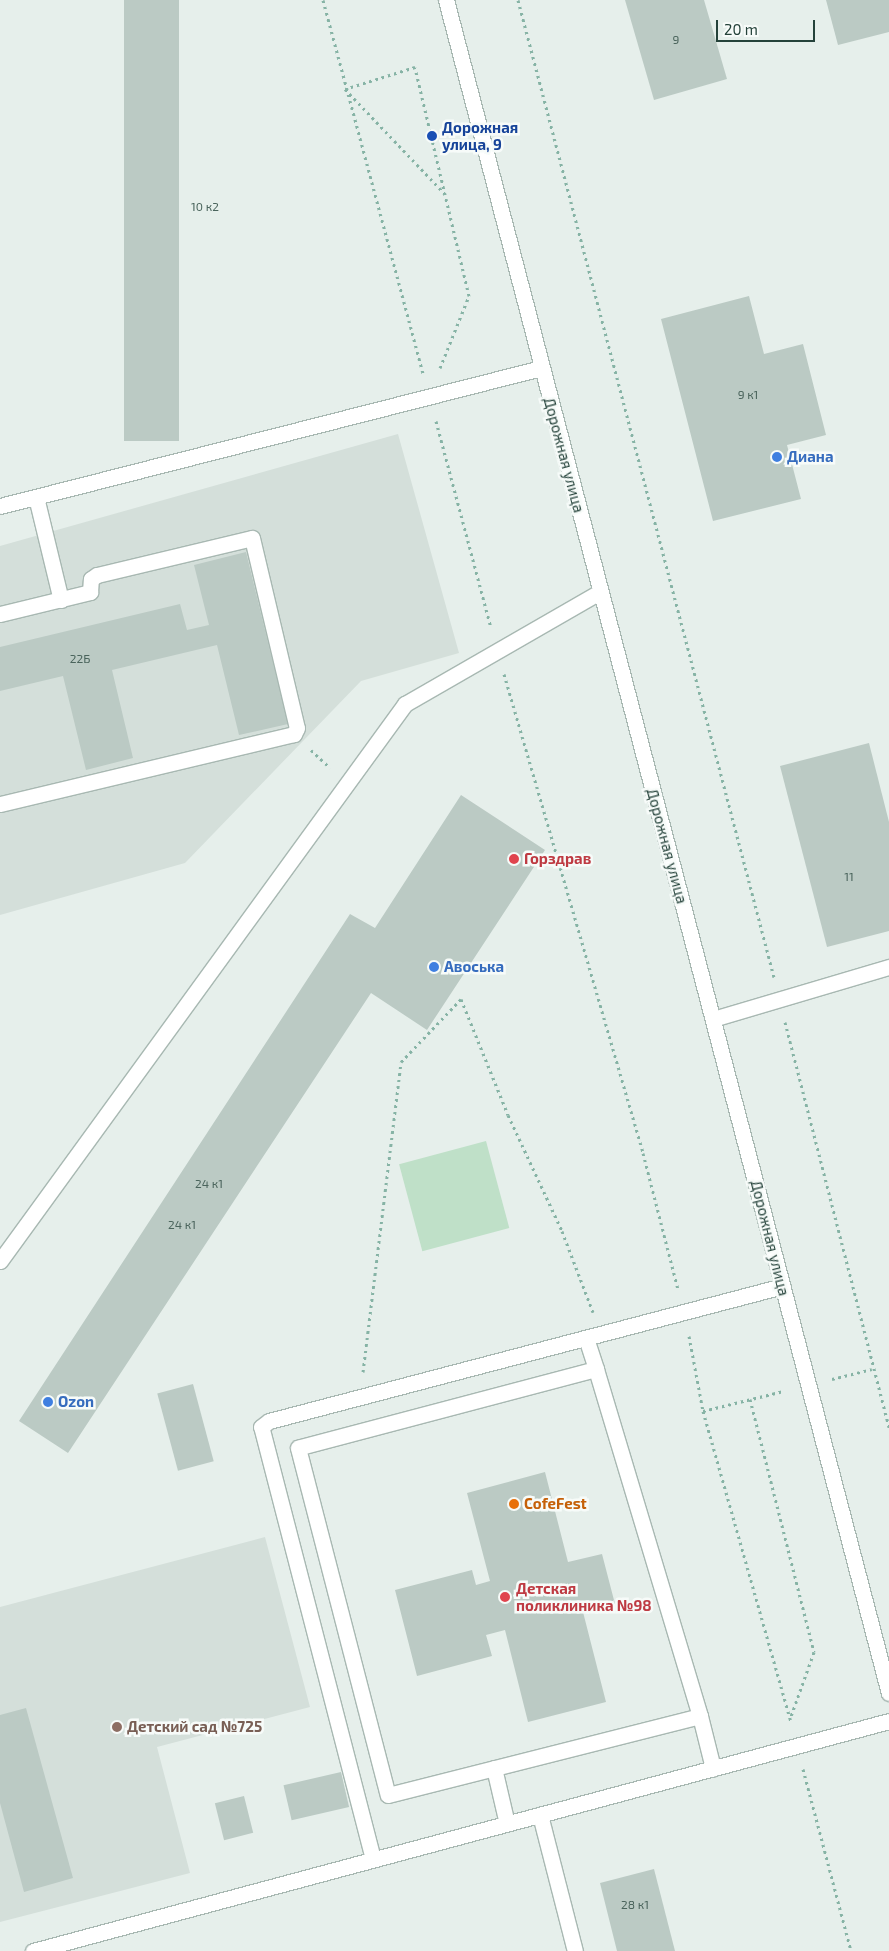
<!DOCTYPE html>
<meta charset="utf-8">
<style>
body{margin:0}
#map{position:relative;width:889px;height:1951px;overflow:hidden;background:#e6efeb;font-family:"Exo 2",sans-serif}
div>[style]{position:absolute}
.built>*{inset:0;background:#d4dfda}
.green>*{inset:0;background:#bfe0c8;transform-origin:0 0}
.building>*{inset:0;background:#bbcac4;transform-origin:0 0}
.path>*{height:3px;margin-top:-1.5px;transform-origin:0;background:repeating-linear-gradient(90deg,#86b3a5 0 2.5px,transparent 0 6.5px)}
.roads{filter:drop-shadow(1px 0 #a8b8b2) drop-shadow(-1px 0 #a8b8b2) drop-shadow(0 1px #a8b8b2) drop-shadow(0 -1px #a8b8b2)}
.lane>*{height:15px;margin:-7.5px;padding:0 7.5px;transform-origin:7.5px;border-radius:7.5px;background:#fff}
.secondary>*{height:15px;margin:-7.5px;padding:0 7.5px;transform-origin:7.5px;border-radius:7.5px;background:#fff}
.dots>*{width:14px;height:14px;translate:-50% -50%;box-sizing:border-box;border:2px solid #f7fbf9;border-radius:50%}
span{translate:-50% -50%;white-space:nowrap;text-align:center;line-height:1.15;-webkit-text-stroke:5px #f7fbf9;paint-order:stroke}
.number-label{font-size:12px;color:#4a645c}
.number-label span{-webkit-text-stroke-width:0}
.transit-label{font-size:15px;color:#164399;font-weight:700}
.left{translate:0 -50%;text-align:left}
.street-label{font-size:15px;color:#24423a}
.shop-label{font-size:15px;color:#366cbe;font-weight:700}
.health-label{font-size:15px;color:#be3a42;font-weight:700}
.food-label{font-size:15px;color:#c56008;font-weight:700}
.education-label{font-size:15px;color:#785e54;font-weight:700}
.scale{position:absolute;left:716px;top:20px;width:99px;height:22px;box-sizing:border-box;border:2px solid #24423a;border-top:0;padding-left:6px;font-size:15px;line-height:18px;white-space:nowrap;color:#24423a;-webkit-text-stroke:4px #f7fbf9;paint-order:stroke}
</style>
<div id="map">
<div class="built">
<i style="clip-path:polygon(398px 434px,459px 653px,361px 681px,185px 863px,0 915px,0 546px)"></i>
<i style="clip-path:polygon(265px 1537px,310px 1707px,157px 1747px,190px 1873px,0 1922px,0 1607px)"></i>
</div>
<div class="green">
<i style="left:486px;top:1141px;width:90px;height:90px;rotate:75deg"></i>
</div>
<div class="building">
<i style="left:124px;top:0;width:55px;height:441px"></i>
<i style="clip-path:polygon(625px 0,704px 0,727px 79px,654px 100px)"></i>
<i style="clip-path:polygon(826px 0,889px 0,889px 32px,838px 45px)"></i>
<i style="clip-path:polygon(749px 296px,764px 354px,803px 344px,826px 435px,787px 445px,801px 499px,713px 521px,661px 319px)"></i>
<i style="clip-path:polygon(246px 552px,288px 724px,239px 735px,217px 645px,112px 670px,133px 758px,86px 770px,63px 676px,0 691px,0 647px,180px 604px,187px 630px,209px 625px,194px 565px)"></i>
<i style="clip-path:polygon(869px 743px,889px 822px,889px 931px,827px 947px,780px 766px)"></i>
<i style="clip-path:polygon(461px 795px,545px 850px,427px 1030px,371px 993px,68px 1453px,19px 1421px,350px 914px,375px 928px)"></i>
<i style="left:193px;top:1384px;width:80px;height:37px;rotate:75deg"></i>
<i style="clip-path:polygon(545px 1472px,568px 1562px,602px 1554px,615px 1604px,583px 1612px,606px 1702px,528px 1722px,505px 1630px,486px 1635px,492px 1656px,417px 1676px,395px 1590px,472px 1570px,476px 1585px,490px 1581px,467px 1493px)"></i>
<i style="clip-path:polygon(26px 1708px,73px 1878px,24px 1892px,0 1803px,0 1715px)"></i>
<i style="left:341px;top:1772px;width:36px;height:59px;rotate:77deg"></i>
<i style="left:244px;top:1796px;width:38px;height:30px;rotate:76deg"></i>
<i style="clip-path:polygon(654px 1869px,675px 1951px,617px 1951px,600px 1883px)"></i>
</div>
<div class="path">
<i style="left:323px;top:0;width:387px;rotate:75deg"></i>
<i style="left:518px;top:0;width:1010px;rotate:75.32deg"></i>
<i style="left:440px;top:368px;width:78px;rotate:-68.1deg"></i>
<i style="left:469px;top:296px;width:235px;rotate:-103.3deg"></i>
<i style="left:415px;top:67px;width:73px;rotate:162.6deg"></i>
<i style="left:345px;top:89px;width:145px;rotate:46.4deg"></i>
<i style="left:436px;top:421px;width:213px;rotate:75.1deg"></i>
<i style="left:504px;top:674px;width:499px;rotate:73.8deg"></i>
<i style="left:643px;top:1153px;width:140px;rotate:75.6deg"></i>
<i style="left:311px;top:750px;width:26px;rotate:43deg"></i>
<i style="left:785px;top:1022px;width:419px;rotate:75.6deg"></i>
<i style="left:689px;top:1336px;width:76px;rotate:79.4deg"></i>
<i style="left:703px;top:1411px;width:323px;rotate:74.2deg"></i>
<i style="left:363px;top:1372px;width:312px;rotate:-83deg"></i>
<i style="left:401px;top:1062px;width:87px;rotate:-46.4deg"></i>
<i style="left:461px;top:999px;width:125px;rotate:67.9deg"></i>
<i style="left:508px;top:1115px;width:128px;rotate:65deg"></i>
<i style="left:562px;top:1231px;width:87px;rotate:69.1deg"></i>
<i style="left:832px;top:1379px;width:41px;rotate:-14deg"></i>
<i style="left:750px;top:1399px;width:261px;rotate:75.8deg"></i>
<i style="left:814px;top:1652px;width:71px;rotate:109.7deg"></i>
<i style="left:703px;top:1411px;width:83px;rotate:-13.9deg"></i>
<i style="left:803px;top:1769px;width:188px;rotate:75.2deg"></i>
</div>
<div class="roads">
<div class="lane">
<i style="left:36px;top:497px;width:106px;rotate:76.4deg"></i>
<i style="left:0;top:506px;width:558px;rotate:-14.31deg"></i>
<i style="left:0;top:614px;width:93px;rotate:-13.7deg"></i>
<i style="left:90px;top:592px;width:13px;rotate:-86deg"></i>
<i style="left:91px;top:579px;width:7px;rotate:-34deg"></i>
<i style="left:97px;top:575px;width:159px;rotate:-13.4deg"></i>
<i style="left:252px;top:538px;width:195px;rotate:76.7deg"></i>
<i style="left:297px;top:728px;width:7px;rotate:117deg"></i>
<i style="left:294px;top:734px;width:302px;rotate:166.6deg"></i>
<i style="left:713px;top:1019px;width:184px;rotate:-16.5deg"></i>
<i style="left:0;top:1261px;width:689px;rotate:-53.98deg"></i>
<i style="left:405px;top:704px;width:225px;rotate:-29.9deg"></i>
<i style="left:586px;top:1338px;width:33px;rotate:72deg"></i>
<i style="left:700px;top:1716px;width:362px;rotate:-106.7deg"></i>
<i style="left:596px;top:1369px;width:308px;rotate:165.2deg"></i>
<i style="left:298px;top:1448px;width:358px;rotate:75.5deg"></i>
<i style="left:388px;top:1795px;width:322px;rotate:-14.2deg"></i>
<i style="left:700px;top:1716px;width:54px;rotate:76deg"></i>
<i style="left:494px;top:1768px;width:57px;rotate:76.9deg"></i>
<i style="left:540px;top:1815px;width:140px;rotate:75.6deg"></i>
<i style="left:373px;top:1859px;width:446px;rotate:-104.5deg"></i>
<i style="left:261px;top:1427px;width:10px;rotate:-37deg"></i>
<i style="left:269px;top:1421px;width:531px;rotate:-14.72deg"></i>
<i style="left:33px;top:1951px;width:886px;rotate:-15.04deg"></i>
</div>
<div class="secondary">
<i style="left:446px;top:0;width:1750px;rotate:75.34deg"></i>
</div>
</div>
<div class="dots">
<i style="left:432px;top:136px;background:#1a4fb4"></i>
<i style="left:777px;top:457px;background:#3f7fe0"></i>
<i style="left:514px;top:859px;background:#e0444e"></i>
<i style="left:434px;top:967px;background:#3f7fe0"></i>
<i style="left:48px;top:1402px;background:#3f7fe0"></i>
<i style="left:514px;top:1504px;background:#e8710a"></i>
<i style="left:505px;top:1597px;background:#e0444e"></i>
<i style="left:117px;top:1727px;background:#8d6e63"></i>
</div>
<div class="number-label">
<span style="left:676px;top:40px">9</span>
<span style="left:205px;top:207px">10 к2</span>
<span style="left:748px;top:395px">9 к1</span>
<span style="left:80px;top:659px">22Б</span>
<span style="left:849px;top:877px">11</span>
<span style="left:209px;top:1184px">24 к1</span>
<span style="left:182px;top:1225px">24 к1</span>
<span style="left:635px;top:1905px">28 к1</span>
</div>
<div class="transit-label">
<span class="left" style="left:442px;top:136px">Дорожная<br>улица, 9</span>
</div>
<div class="street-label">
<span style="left:564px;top:455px;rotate:75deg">Дорожная улица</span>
<span style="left:667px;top:846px;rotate:75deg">Дорожная улица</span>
<span style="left:770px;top:1238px;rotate:76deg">Дорожная улица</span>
</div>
<div class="shop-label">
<span class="left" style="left:787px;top:457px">Диана</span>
<span class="left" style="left:444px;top:967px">Авоська</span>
<span class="left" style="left:58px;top:1402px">Ozon</span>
</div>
<div class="health-label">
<span class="left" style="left:524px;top:859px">Горздрав</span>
<span class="left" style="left:516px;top:1597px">Детская<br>поликлиника №98</span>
</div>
<div class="food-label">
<span class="left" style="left:524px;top:1504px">CofeFest</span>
</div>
<div class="education-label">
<span class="left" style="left:127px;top:1727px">Детский сад №725</span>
</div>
<div class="scale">20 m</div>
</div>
